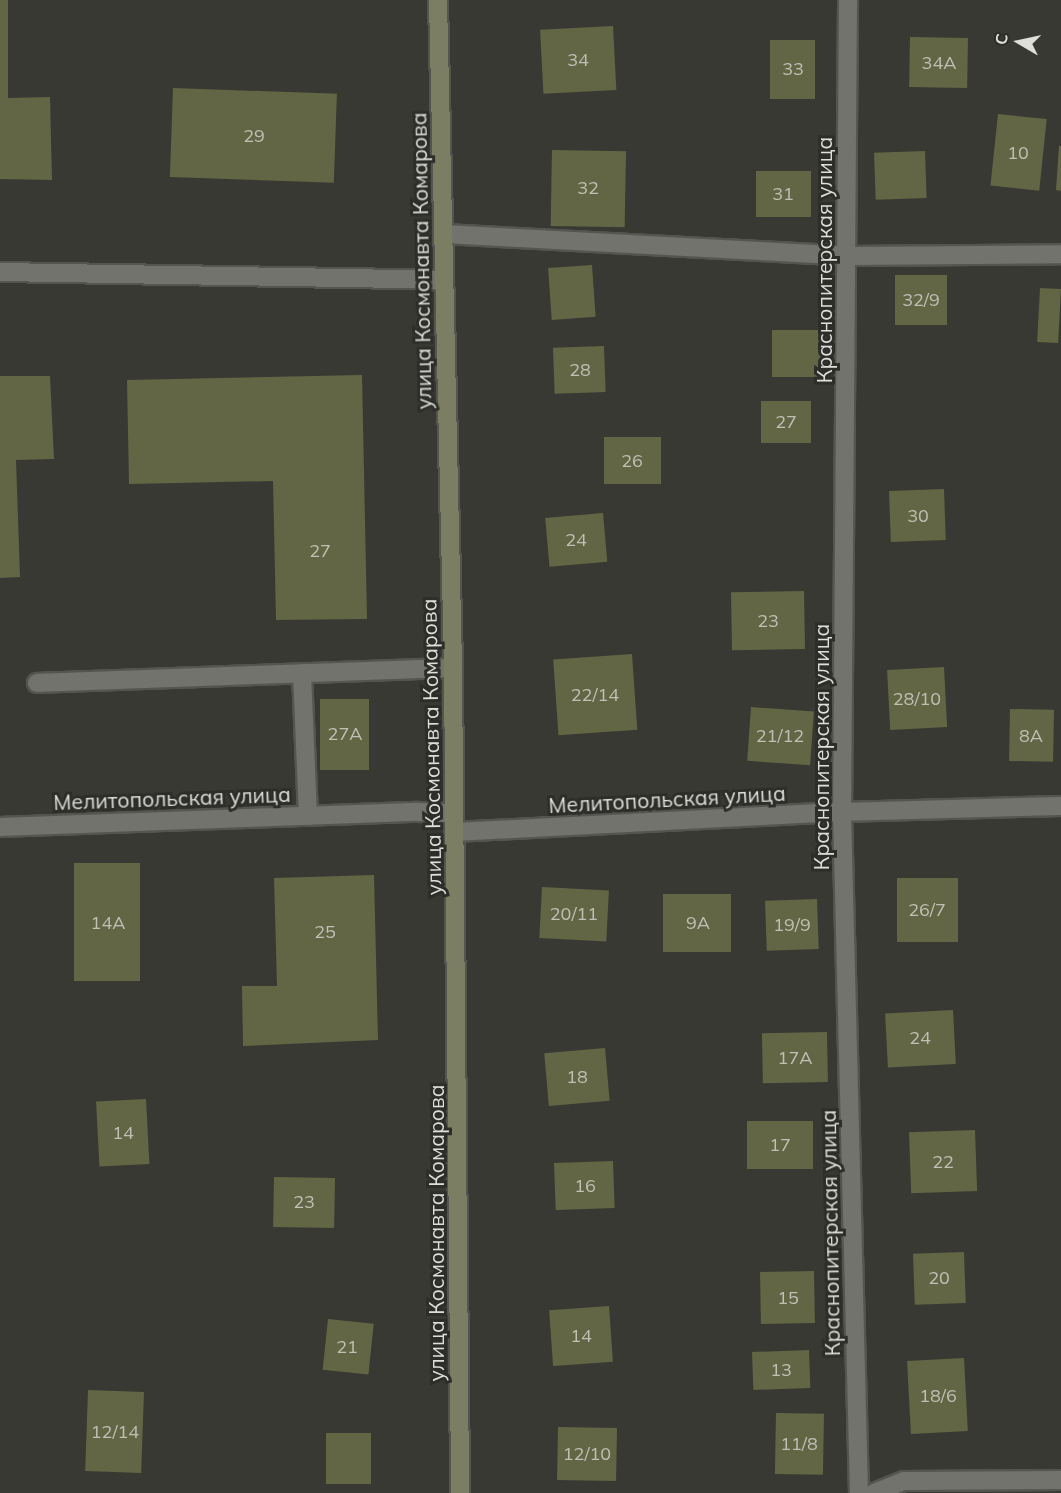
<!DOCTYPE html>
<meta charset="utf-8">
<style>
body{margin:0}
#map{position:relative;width:1061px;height:1493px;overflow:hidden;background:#383933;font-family:Mulish,sans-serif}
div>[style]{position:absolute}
.building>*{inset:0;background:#626644;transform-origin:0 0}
.roads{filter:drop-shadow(2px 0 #545550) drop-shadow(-2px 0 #545550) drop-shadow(0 2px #545550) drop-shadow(0 -2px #545550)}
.lane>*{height:18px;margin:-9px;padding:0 9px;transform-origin:9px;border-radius:9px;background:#72736d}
.street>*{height:18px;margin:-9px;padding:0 9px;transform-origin:9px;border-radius:9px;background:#72736d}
.secondary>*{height:18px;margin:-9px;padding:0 9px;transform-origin:9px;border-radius:9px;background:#7b7e63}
span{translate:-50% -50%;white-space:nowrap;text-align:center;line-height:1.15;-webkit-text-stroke:6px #2d2e29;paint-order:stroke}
.number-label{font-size:18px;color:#bfc1b5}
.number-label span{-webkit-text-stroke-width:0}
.street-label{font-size:21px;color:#dedfdb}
.north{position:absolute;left:989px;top:12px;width:60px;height:60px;-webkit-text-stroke:4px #2d2e29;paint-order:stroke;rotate:279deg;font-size:16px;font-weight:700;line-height:24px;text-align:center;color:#dedfdb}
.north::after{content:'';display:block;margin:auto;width:21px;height:27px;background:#dedfdb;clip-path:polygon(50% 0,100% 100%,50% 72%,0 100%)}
</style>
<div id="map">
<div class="building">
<i style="clip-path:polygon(0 0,8px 0,8px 98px,50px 97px,52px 180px,0 179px)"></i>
<i style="left:613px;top:26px;width:64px;height:73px;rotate:87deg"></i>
<i style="left:910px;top:37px;width:58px;height:50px;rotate:1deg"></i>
<i style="left:770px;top:40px;width:45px;height:59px"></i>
<i style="left:173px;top:88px;width:164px;height:89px;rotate:2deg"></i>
<i style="left:998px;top:114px;width:49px;height:72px;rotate:6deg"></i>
<i style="clip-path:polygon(1059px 146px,1061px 146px,1061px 191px,1056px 190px)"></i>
<i style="left:552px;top:150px;width:74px;height:76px;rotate:1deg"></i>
<i style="left:925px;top:151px;width:47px;height:51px;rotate:88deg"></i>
<i style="left:756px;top:171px;width:55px;height:46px"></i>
<i style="left:592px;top:265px;width:52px;height:44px;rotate:86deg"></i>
<i style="left:895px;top:275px;width:52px;height:50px"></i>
<i style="left:1040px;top:288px;width:21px;height:54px;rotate:3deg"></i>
<i style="left:772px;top:330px;width:54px;height:47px"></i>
<i style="left:604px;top:346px;width:46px;height:51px;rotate:88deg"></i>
<i style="clip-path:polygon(362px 375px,367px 619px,276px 620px,273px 481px,129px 484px,127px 380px)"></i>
<i style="clip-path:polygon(0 376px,50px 376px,54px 459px,16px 460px,20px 577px,0 578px)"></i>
<i style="left:761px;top:401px;width:50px;height:42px"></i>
<i style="left:604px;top:437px;width:57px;height:47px"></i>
<i style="left:944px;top:489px;width:51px;height:55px;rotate:88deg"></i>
<i style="left:603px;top:513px;width:49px;height:58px;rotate:85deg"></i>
<i style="left:804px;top:591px;width:58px;height:73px;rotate:89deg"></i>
<i style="left:632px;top:654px;width:76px;height:79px;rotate:86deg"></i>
<i style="left:944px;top:667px;width:60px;height:57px;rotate:87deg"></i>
<i style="left:320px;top:699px;width:49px;height:71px"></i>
<i style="left:751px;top:707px;width:63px;height:54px;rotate:4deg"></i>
<i style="left:1010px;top:709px;width:44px;height:52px;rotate:1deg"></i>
<i style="left:140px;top:863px;width:118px;height:66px;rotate:90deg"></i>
<i style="clip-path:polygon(374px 875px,378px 1040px,243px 1046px,242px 986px,277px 986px,274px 878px)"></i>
<i style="left:897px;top:878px;width:61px;height:64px"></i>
<i style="left:542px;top:887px;width:67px;height:51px;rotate:3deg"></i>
<i style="left:663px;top:894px;width:68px;height:58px"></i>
<i style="left:817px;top:899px;width:50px;height:52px;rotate:88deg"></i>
<i style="left:953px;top:1010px;width:54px;height:68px;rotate:87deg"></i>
<i style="left:827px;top:1032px;width:50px;height:65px;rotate:89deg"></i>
<i style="left:605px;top:1048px;width:53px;height:61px;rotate:85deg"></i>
<i style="left:146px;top:1099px;width:65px;height:50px;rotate:87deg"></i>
<i style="left:813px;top:1121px;width:48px;height:66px;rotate:90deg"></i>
<i style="left:975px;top:1130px;width:61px;height:66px;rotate:88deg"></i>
<i style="left:613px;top:1161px;width:47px;height:59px;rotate:88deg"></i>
<i style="left:274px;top:1177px;width:61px;height:50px;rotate:1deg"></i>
<i style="left:964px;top:1252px;width:51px;height:51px;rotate:88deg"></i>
<i style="left:814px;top:1271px;width:52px;height:54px;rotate:89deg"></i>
<i style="left:609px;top:1306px;width:56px;height:60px;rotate:86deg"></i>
<i style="left:328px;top:1319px;width:46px;height:51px;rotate:6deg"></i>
<i style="left:809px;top:1350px;width:38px;height:57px;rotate:88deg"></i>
<i style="left:964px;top:1358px;width:73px;height:57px;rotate:87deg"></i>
<i style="left:88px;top:1390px;width:56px;height:81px;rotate:2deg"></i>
<i style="left:776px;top:1413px;width:48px;height:61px;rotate:1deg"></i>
<i style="left:558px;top:1427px;width:59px;height:53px;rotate:1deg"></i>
<i style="left:326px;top:1433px;width:45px;height:51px"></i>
</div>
<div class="roads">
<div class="lane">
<i style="left:302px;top:673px;width:143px;rotate:87.6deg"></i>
<i style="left:37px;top:683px;width:416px;rotate:-2.1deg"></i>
</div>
<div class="street">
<i style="left:848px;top:0;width:812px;rotate:90.42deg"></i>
<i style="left:842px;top:812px;width:681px;rotate:88.57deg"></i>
<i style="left:444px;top:234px;width:404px;rotate:3.1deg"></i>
<i style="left:847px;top:256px;width:214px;rotate:-0.5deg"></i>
<i style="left:0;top:272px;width:444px;rotate:1deg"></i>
<i style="left:0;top:827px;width:418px;rotate:-2.1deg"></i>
<i style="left:418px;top:812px;width:36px;rotate:2deg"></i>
<i style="left:455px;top:832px;width:388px;rotate:-3deg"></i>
<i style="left:842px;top:812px;width:219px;rotate:-1.6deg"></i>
<i style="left:874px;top:1493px;width:32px;rotate:-22deg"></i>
<i style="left:904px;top:1481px;width:157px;rotate:-0.4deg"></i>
</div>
<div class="secondary">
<i style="left:438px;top:0;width:668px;rotate:88.71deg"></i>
<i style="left:453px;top:668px;width:825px;rotate:89.51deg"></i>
</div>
</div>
<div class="number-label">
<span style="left:578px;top:60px">34</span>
<span style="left:939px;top:63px">34А</span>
<span style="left:793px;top:69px">33</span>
<span style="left:254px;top:136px">29</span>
<span style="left:1018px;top:153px">10</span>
<span style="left:588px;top:188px">32</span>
<span style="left:783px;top:194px">31</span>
<span style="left:921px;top:300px">32/9</span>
<span style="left:580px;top:370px">28</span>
<span style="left:786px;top:422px">27</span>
<span style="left:632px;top:461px">26</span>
<span style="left:918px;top:516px">30</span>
<span style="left:576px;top:540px">24</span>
<span style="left:320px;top:551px">27</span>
<span style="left:768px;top:621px">23</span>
<span style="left:595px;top:695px">22/14</span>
<span style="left:917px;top:699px">28/10</span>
<span style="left:345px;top:734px">27А</span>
<span style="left:780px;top:736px">21/12</span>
<span style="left:1031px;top:736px">8А</span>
<span style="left:927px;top:910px">26/7</span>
<span style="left:574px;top:914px">20/11</span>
<span style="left:108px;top:923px">14А</span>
<span style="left:698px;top:923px">9А</span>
<span style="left:792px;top:925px">19/9</span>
<span style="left:325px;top:932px">25</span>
<span style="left:920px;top:1038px">24</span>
<span style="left:795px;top:1058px">17А</span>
<span style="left:577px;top:1077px">18</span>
<span style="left:123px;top:1133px">14</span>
<span style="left:780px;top:1145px">17</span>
<span style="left:943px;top:1162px">22</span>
<span style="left:585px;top:1186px">16</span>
<span style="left:304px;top:1202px">23</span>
<span style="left:939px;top:1278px">20</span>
<span style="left:788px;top:1298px">15</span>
<span style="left:581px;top:1336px">14</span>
<span style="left:347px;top:1347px">21</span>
<span style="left:781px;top:1370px">13</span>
<span style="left:938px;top:1396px">18/6</span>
<span style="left:115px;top:1432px">12/14</span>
<span style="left:799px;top:1444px">11/8</span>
<span style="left:587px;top:1454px">12/10</span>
</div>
<div class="street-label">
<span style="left:824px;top:260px;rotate:-90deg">Краснопитерская улица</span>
<span style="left:421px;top:261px;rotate:-91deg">улица Космонавта Комарова</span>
<span style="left:431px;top:747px;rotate:-91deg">улица Космонавта Комарова</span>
<span style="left:821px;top:747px;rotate:-90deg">Краснопитерская улица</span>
<span style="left:172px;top:798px;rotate:-2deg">Мелитопольская улица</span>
<span style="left:667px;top:799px;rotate:-3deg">Мелитопольская улица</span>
<span style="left:436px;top:1233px;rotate:-90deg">улица Космонавта Комарова</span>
<span style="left:830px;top:1233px;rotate:-91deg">Краснопитерская улица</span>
</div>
<div class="north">С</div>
</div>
